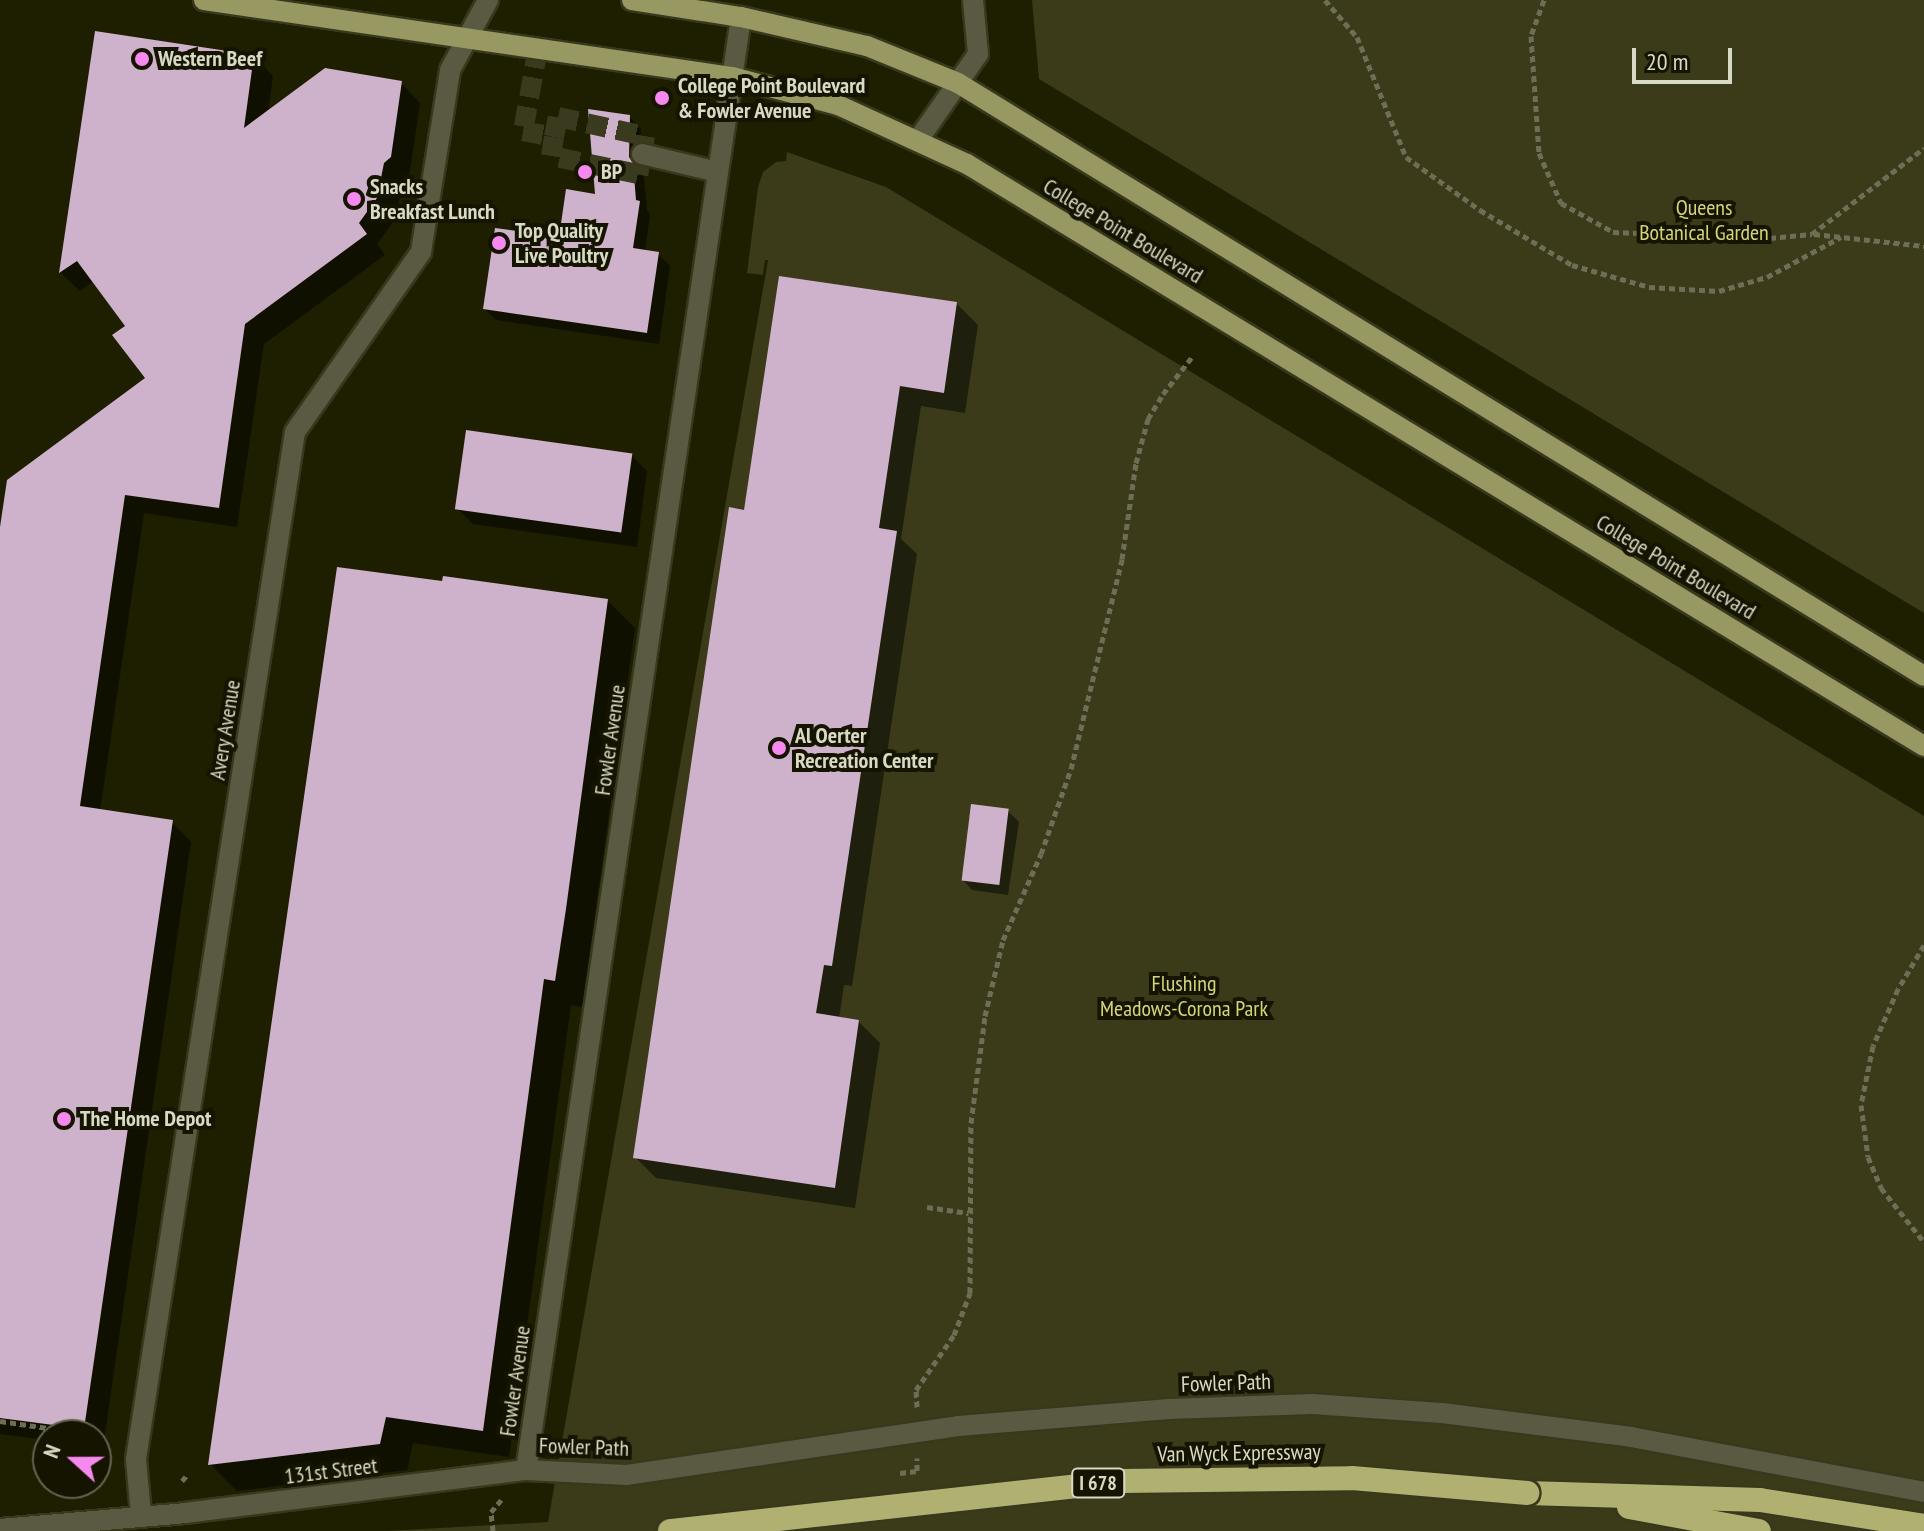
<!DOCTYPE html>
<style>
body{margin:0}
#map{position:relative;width:1924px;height:1531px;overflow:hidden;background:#1e1e01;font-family:"PT Sans Narrow",sans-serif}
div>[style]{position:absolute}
.green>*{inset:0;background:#3b3b19}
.shadow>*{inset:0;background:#0007}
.building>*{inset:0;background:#ceb1cb;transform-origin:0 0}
.minor-tunnel>*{height:20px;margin-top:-10px;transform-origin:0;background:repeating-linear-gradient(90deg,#3a3a1f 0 20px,transparent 0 30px)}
.path>*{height:5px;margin-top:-2.5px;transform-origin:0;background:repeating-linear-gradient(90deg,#6e6e56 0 6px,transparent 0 10px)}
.roads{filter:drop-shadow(2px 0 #38381d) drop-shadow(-2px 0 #38381d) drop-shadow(0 2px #38381d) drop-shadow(0 -2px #38381d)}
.minor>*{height:20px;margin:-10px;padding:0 10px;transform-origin:10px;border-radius:10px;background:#595a41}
.major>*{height:20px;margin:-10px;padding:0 10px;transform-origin:10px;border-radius:10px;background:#989863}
.highway>*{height:24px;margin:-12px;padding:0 12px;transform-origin:12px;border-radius:12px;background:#b0b171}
.bridges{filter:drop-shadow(2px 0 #38381d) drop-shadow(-2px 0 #38381d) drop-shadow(0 2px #38381d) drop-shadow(0 -2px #38381d)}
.highway-bridge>*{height:24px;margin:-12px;padding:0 12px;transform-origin:12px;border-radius:12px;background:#b0b171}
.dots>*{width:22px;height:22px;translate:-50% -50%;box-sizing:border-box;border:4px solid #151400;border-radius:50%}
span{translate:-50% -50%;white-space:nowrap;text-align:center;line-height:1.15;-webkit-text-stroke:8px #151400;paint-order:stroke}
.shield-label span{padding:2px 6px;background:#151400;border:2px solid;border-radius:6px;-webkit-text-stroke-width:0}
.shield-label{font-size:20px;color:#d9d9c7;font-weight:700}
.poi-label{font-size:22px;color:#d9d9c7;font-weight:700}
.left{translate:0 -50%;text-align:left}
.park-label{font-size:22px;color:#d5d579}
.street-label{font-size:22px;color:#d9d9c7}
.north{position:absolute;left:32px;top:1419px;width:80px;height:80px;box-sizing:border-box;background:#151400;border:2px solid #636350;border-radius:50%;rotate:291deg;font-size:22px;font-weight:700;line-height:32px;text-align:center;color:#d9d9c7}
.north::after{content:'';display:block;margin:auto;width:28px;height:36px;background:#f589ef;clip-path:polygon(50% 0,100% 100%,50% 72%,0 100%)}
.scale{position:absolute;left:1632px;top:48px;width:100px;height:36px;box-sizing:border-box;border:4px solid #d9d9c7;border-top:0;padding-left:10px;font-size:24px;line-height:28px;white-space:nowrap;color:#d9d9c7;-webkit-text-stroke:6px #151400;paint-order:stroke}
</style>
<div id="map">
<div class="green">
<i style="clip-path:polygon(1032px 0,1924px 0,1924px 613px,1039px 79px)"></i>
<i style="clip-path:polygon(787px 152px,886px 187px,1924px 816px,1924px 1531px,387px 1531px,548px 1522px,768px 260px,765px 260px,763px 275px,747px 273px,758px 187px,763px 172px,776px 162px,786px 161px)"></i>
</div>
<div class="shadow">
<i style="clip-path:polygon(97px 34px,253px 56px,273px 76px,268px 113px,401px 83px,420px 103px,409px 177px,402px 182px,396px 218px,377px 244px,385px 255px,264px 344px,237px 527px,144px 513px,100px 811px,172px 822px,191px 842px,103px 1447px,96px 1446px,96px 1435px,48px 1435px,48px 1440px,0 1434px,0 541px,148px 378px,128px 326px,94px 281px,80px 291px,61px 273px)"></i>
<i style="clip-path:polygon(629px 117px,641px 129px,640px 170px,644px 177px,647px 210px,650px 214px,645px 252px,658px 254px,670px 266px,659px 344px,496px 320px,485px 309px,561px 240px,598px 196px)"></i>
<i style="clip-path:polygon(957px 304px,978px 325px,965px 413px,921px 406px,901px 539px,917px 554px,852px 986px,844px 985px,839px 1019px,859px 1022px,880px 1043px,855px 1208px,656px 1178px,635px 1157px,746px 512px)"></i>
<i style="clip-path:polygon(631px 455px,647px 471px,637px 547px,473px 524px,457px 508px)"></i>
<i style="clip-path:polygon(608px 601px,635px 628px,582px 1007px,571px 1005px,509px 1457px,413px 1443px,407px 1470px,237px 1491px,210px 1464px)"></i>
<i style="clip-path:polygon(1008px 811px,1019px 822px,1008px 895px,972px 890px,962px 879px)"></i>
</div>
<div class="building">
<i style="clip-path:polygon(95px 31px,254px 55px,244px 128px,325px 68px,402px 81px,391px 157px,384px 163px,377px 198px,359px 223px,367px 234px,245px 324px,219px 508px,125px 495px,80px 806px,173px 820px,84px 1429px,0 1418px,0 527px,7px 480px,145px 378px,112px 335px,125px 326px,77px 261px,59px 273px)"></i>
<i style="clip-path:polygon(588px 109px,630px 115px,629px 157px,633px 163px,636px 200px,640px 201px,633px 248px,659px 252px,647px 333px,483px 309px,495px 228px,559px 237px,566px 189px,595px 194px)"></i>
<i style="clip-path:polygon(779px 276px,957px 302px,944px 393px,900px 386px,879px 528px,897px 531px,832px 966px,824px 965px,816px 1013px,859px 1020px,835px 1188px,633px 1158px,729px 507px,744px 510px)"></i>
<i style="left:466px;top:430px;width:168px;height:80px;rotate:8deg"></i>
<i style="clip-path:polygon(337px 567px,442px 581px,443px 576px,608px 599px,566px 909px,555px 981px,544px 979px,483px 1431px,386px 1417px,380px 1444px,208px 1465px)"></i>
<i style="left:971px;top:804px;width:38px;height:77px;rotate:7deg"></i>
</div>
<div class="minor-tunnel">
<i style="left:538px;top:48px;width:84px;rotate:100.2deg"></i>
<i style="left:523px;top:131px;width:32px;rotate:11deg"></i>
<i style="left:554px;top:137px;width:20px;rotate:-79deg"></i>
<i style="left:558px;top:117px;width:89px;rotate:12.3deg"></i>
<i style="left:645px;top:136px;width:39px;rotate:100deg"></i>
<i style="left:638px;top:174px;width:89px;rotate:-168.3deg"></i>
<i style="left:551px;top:156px;width:19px;rotate:-81deg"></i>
</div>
<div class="path">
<i style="left:1325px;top:0;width:49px;rotate:49.1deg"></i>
<i style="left:1357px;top:37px;width:130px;rotate:67.8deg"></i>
<i style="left:1406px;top:157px;width:91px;rotate:35.6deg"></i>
<i style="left:1480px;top:210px;width:107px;rotate:30.9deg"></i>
<i style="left:1572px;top:265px;width:80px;rotate:15.9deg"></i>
<i style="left:1649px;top:287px;width:70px;rotate:3.3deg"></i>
<i style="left:1719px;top:291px;width:50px;rotate:-16.3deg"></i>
<i style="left:1767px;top:277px;width:84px;rotate:-28.4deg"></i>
<i style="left:1544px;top:0;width:38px;rotate:110deg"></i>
<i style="left:1531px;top:36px;width:117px;rotate:86.1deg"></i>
<i style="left:1539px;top:153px;width:55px;rotate:66.3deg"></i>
<i style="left:1561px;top:203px;width:60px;rotate:29.1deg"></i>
<i style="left:1613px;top:232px;width:157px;rotate:2.2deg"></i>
<i style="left:1770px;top:238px;width:42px;rotate:-5.4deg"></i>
<i style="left:1812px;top:234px;width:141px;rotate:-37.5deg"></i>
<i style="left:1814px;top:234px;width:111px;rotate:6.2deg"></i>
<i style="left:1924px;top:945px;width:51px;rotate:120.6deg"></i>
<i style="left:1898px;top:989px;width:62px;rotate:113.7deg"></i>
<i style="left:1873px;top:1046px;width:60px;rotate:101.5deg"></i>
<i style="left:1861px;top:1105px;width:52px;rotate:82.3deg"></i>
<i style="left:1868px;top:1157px;width:34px;rotate:67deg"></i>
<i style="left:1881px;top:1188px;width:69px;rotate:51.5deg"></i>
<i style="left:927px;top:1207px;width:42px;rotate:8.1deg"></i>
<i style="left:917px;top:1407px;width:17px;rotate:-93deg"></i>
<i style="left:916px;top:1390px;width:67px;rotate:-55.4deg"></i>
<i style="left:954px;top:1335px;width:45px;rotate:-69.1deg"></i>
<i style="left:970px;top:1293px;width:170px;rotate:-89.7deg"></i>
<i style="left:971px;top:1123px;width:108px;rotate:-82.5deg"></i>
<i style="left:985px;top:1016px;width:78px;rotate:-76.7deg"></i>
<i style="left:1003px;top:940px;width:94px;rotate:-66.2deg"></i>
<i style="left:1041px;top:854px;width:90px;rotate:-70.6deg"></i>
<i style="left:1071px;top:769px;width:216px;rotate:-76.3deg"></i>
<i style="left:1122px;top:559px;width:97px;rotate:-81.7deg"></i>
<i style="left:1136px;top:463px;width:46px;rotate:-74.7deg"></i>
<i style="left:1148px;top:419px;width:29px;rotate:-59deg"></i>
<i style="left:1163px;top:394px;width:47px;rotate:-51.9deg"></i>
<i style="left:0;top:1421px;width:96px;rotate:8.4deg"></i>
<i style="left:900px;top:1473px;width:17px;rotate:-7deg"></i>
<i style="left:917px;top:1471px;width:13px;rotate:-90deg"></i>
<i style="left:182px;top:1481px;width:8px;rotate:-50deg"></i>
<i style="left:493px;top:1531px;width:19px;rotate:-96deg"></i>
<i style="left:491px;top:1512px;width:16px;rotate:-50deg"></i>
</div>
<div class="roads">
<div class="minor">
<i style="left:918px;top:140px;width:105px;rotate:-55.1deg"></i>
<i style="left:978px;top:54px;width:54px;rotate:-95.3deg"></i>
<i style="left:642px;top:154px;width:78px;rotate:13.3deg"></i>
<i style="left:526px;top:1470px;width:1469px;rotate:-81.58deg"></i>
<i style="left:141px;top:1514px;width:55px;rotate:-95.2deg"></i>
<i style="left:136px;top:1459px;width:1039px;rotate:-81.2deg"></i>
<i style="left:295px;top:432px;width:220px;rotate:-55deg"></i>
<i style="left:421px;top:252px;width:184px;rotate:-80.9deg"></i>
<i style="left:450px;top:70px;width:80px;rotate:-61.5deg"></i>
<i style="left:0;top:1529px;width:186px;rotate:-4.9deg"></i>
<i style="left:185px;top:1513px;width:344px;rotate:-7.2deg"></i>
<i style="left:526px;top:1470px;width:101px;rotate:2.8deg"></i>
<i style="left:627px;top:1475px;width:335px;rotate:-8.4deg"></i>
<i style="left:958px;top:1426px;width:212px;rotate:-4.6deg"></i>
<i style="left:1169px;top:1409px;width:143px;rotate:-2deg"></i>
<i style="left:1312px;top:1404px;width:130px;rotate:4deg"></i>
<i style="left:1442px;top:1413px;width:191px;rotate:7.2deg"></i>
<i style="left:1631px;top:1437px;width:298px;rotate:10.6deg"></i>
</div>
<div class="major">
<i style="left:204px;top:0;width:534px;rotate:8.3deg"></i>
<i style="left:732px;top:77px;width:110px;rotate:14.8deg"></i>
<i style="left:838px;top:105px;width:142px;rotate:24.6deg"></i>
<i style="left:967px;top:164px;width:1120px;rotate:31.31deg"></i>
<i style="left:632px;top:0;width:110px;rotate:8.9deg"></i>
<i style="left:741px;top:17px;width:129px;rotate:13deg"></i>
<i style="left:867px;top:46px;width:98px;rotate:22.1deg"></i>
<i style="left:958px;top:83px;width:1133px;rotate:31.54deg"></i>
</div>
<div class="highway">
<i style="left:1527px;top:1493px;width:233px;rotate:1.7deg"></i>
<i style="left:1760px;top:1500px;width:166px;rotate:9deg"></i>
<i style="left:1629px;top:1507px;width:132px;rotate:10.5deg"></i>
</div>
</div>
<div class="bridges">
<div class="highway-bridge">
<i style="left:670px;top:1531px;width:454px;rotate:-6.3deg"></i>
<i style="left:1121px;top:1481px;width:231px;rotate:-0.7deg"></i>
<i style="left:1352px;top:1478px;width:176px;rotate:4.9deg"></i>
</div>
</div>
<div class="dots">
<i style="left:142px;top:59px;background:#f589ef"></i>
<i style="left:662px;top:98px;background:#f589ef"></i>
<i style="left:585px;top:172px;background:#f589ef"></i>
<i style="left:354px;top:199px;background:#f589ef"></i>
<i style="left:499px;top:243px;background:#f589ef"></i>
<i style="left:779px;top:748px;background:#f589ef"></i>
<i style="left:64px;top:1119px;background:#f589ef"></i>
</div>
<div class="shield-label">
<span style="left:1098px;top:1483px">I 678</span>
</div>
<div class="poi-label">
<span class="left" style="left:158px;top:59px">Western Beef</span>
<span class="left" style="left:678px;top:98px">College Point Boulevard<br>&amp; Fowler Avenue</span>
<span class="left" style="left:601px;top:172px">BP</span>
<span class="left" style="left:370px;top:199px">Snacks<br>Breakfast Lunch</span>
<span class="left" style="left:515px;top:243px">Top Quality<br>Live Poultry</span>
<span class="left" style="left:795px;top:748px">Al Oerter<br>Recreation Center</span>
<span class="left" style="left:80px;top:1119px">The Home Depot</span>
</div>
<div class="park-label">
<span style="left:1704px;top:220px">Queens<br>Botanical Garden</span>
<span style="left:1184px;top:996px">Flushing<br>Meadows-Corona Park</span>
</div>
<div class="street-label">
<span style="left:1123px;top:231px;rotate:31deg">College Point Boulevard</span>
<span style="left:1676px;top:567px;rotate:31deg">College Point Boulevard</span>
<span style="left:225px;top:730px;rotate:-81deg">Avery Avenue</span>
<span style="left:610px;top:740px;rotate:-82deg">Fowler Avenue</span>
<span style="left:515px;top:1381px;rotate:-82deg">Fowler Avenue</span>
<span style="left:1226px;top:1383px;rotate:-2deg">Fowler Path</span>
<span style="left:584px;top:1447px;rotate:2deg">Fowler Path</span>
<span style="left:1239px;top:1453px;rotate:-1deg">Van Wyck Expressway</span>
<span style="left:331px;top:1471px;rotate:-7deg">131st Street</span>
</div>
<div class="north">N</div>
<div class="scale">20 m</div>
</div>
